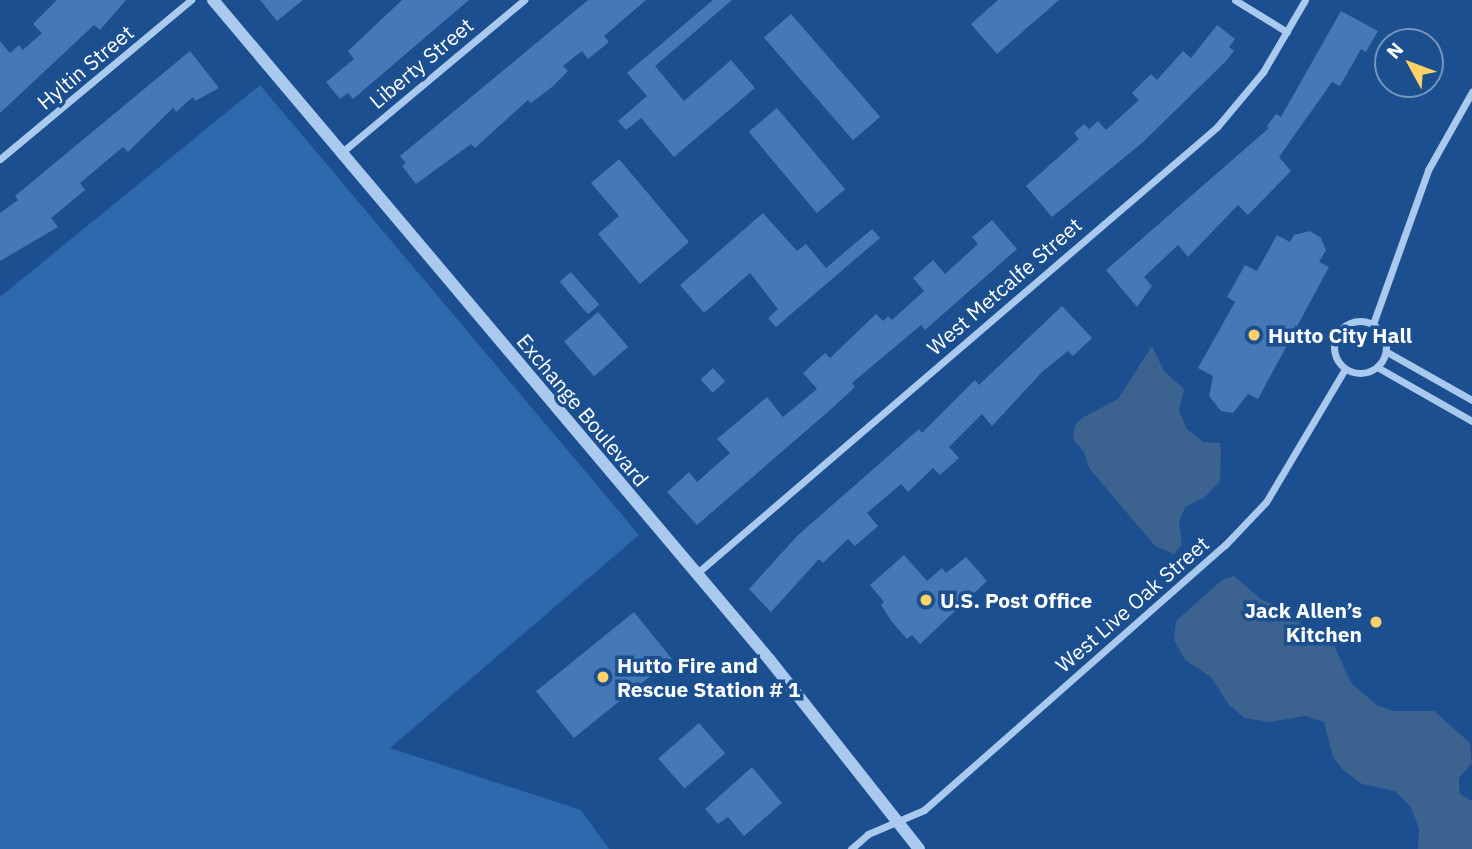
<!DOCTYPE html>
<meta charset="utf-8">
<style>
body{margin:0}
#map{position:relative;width:1472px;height:849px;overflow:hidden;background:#1b4f8f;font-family:"IBM Plex Sans",sans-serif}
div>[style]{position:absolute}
.green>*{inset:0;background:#2e69ad}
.water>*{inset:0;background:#3c6290}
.building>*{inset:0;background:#4478b7;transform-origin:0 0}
.minor>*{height:7px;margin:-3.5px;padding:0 3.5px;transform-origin:3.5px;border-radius:3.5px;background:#a9c9ee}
.minor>.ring{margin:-3.5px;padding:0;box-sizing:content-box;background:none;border:7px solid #a9c9ee;border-radius:50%}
.tertiary>*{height:12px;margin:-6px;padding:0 6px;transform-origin:6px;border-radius:6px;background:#a9c9ee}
.dots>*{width:19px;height:19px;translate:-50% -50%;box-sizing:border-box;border:4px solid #1b4f8f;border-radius:50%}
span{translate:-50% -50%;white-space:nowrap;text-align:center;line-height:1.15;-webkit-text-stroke:7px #1b4f8f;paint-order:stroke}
.street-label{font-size:21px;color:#fff}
.poi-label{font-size:21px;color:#fff;font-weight:700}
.left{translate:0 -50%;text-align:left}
.right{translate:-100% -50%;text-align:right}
.north{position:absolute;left:1374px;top:28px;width:70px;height:70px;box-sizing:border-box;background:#1b4f8f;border:2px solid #7695bc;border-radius:50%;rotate:311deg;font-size:19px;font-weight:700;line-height:28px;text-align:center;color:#fff}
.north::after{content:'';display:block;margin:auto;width:24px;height:32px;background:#ffd166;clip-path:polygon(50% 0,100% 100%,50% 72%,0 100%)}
</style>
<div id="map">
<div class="green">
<i style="clip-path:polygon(260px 85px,639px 535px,390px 748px,581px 810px,609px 849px,0 849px,0 297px)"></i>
</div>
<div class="water">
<i style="clip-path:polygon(1152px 346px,1164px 371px,1184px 389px,1179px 411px,1187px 429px,1203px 442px,1220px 443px,1221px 451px,1220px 481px,1205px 497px,1185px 507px,1179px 522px,1182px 545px,1174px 554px,1155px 546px,1089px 468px,1084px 452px,1073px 439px,1075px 425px,1082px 418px,1118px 399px)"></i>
<i style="clip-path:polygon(1234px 576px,1262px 600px,1289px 611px,1315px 639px,1335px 647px,1351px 683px,1377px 705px,1393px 711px,1434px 711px,1470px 743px,1472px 763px,1459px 778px,1459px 786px,1460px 794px,1472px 801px,1472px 849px,1418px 849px,1419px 828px,1410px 806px,1395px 791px,1362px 784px,1343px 770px,1333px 757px,1324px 722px,1305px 716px,1270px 722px,1245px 718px,1229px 705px,1211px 677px,1185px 660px,1174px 640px,1176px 621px,1222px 580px)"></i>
</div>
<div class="building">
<i style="clip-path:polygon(57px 0,126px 0,100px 30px,94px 25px,0 113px,0 41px,10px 53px,19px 45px,23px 50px,42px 33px,33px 24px)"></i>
<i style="clip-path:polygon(260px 0,303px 0,277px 21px)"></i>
<i style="clip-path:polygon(402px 0,469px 0,353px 99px,348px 93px,340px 99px,326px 82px,354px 59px,348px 51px)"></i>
<i style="clip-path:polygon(588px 0,646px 0,604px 36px,609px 42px,588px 59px,582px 51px,563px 66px,568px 71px,552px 87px,531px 103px,528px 100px,475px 148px,471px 144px,416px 184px,402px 166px,406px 163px,400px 156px)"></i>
<i style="clip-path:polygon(713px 0,732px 0,655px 66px,684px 101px,731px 60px,755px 88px,674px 157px,641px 118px,626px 130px,618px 121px,647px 96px,627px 73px)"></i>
<i style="clip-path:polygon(998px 0,1059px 0,997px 54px,971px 24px)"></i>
<i style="clip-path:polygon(1341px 11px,1378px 31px,1366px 52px,1361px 49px,1340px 86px,1332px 82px,1279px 157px,1291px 171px,1248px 215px,1238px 205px,1188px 257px,1178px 245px,1144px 277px,1152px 286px,1137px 307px,1106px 270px,1269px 128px,1267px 126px,1276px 114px,1281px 117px)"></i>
<i style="left:791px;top:14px;width:136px;height:36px;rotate:49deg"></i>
<i style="clip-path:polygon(1217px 25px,1235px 39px,1229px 47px,1234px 51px,1225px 62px,1142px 143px,1052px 217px,1026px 186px,1079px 139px,1074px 133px,1084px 124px,1089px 129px,1098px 121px,1106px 130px,1139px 100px,1132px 93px,1151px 74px,1157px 80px,1183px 51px,1191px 58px)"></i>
<i style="clip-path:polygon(190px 51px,219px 88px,195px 101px,193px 97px,176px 112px,173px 108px,128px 152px,123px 147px,80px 183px,85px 190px,51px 218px,58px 227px,0 261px,0 213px,18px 200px,15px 196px)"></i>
<i style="left:777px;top:108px;width:106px;height:37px;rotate:50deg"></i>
<i style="clip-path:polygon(619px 159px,689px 242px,640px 284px,598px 234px,619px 216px,591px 183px)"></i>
<i style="clip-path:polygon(763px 213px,797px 251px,806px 244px,826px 268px,872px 229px,880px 238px,776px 327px,768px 318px,778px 309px,750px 273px,704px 313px,680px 285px)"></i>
<i style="clip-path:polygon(992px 220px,1017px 249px,925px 330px,921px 325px,852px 383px,855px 387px,829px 411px,697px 525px,667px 492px,689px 472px,697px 482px,730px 453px,717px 439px,767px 397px,783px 417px,817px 389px,803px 373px,825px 353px,830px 358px,876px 314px,883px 321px,888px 316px,892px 320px,924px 291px,913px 278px,933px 260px,945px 274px,978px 244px,972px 237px)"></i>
<i style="clip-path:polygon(1310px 231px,1321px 238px,1326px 250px,1319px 262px,1329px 267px,1258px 399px,1248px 394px,1233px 413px,1221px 411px,1209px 396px,1213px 376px,1198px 368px,1235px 302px,1227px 297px,1245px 265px,1257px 271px,1277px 235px,1290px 242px,1294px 235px)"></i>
<i style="left:571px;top:272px;width:43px;height:15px;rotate:49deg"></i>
<i style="clip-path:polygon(1062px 306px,1092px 338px,1073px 356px,1068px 351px,1042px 372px,992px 426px,982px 414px,949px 447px,959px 458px,940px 475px,933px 468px,908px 492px,901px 484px,867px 513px,878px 526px,855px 546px,848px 539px,823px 563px,819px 559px,771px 612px,749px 589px,797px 536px,919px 429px,922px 433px,975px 380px,979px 385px)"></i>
<i style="left:598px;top:312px;width:46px;height:45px;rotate:49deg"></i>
<i style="left:713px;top:368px;width:18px;height:17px;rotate:47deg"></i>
<i style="clip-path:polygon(904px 555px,927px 581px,942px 568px,946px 573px,966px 557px,987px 581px,920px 644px,912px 635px,907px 639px,892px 622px,881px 605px,884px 602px,870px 585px)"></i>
<i style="left:634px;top:612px;width:60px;height:126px;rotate:51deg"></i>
<i style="left:699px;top:723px;width:40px;height:54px;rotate:49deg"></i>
<i style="clip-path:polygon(752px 767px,782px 803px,744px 836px,728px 817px,718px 824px,705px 809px)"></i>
</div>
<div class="minor">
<i style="left:1235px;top:0;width:61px;rotate:31.6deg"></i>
<i style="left:341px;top:153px;width:239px;rotate:-39.9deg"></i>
<i style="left:0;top:159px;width:249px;rotate:-39.8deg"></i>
<i class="ring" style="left:1334px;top:321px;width:45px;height:45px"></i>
<i style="left:1373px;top:324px;width:164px;rotate:-70.3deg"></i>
<i style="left:1428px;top:170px;width:90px;rotate:-60.6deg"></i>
<i style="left:1387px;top:352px;width:98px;rotate:29.5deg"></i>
<i style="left:1377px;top:367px;width:109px;rotate:29.6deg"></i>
<i style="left:696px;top:574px;width:686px;rotate:-40.63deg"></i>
<i style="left:1217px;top:127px;width:72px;rotate:-50.1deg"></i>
<i style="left:1263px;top:72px;width:83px;rotate:-59.7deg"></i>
<i style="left:851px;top:849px;width:23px;rotate:-41deg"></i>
<i style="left:868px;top:834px;width:61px;rotate:-23.2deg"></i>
<i style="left:924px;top:810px;width:401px;rotate:-41.4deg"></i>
<i style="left:1225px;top:545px;width:59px;rotate:-46.4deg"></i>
<i style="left:1266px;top:502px;width:155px;rotate:-59.3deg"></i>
</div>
<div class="tertiary">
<i style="left:213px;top:0;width:862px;rotate:49.85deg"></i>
<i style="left:769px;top:659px;width:242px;rotate:51.7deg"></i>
</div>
<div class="dots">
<i style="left:1254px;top:335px;background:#ffd166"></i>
<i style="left:926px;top:600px;background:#ffd166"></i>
<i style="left:1376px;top:622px;background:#ffd166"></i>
<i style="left:603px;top:677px;background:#ffd166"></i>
</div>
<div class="street-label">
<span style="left:421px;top:63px;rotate:-40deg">Liberty Street</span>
<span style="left:85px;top:67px;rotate:-40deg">Hyltin Street</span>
<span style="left:1004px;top:286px;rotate:-41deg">West Metcalfe Street</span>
<span style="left:583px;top:410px;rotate:50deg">Exchange Boulevard</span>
<span style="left:1132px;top:604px;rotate:-41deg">West Live Oak Street</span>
</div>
<div class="poi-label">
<span class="left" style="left:1268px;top:335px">Hutto City Hall</span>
<span class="left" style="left:940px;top:600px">U.S. Post Office</span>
<span class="right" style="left:1362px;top:622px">Jack Allen’s<br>Kitchen</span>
<span class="left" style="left:617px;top:677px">Hutto Fire and<br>Rescue Station # 1</span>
</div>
<div class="north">N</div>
</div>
